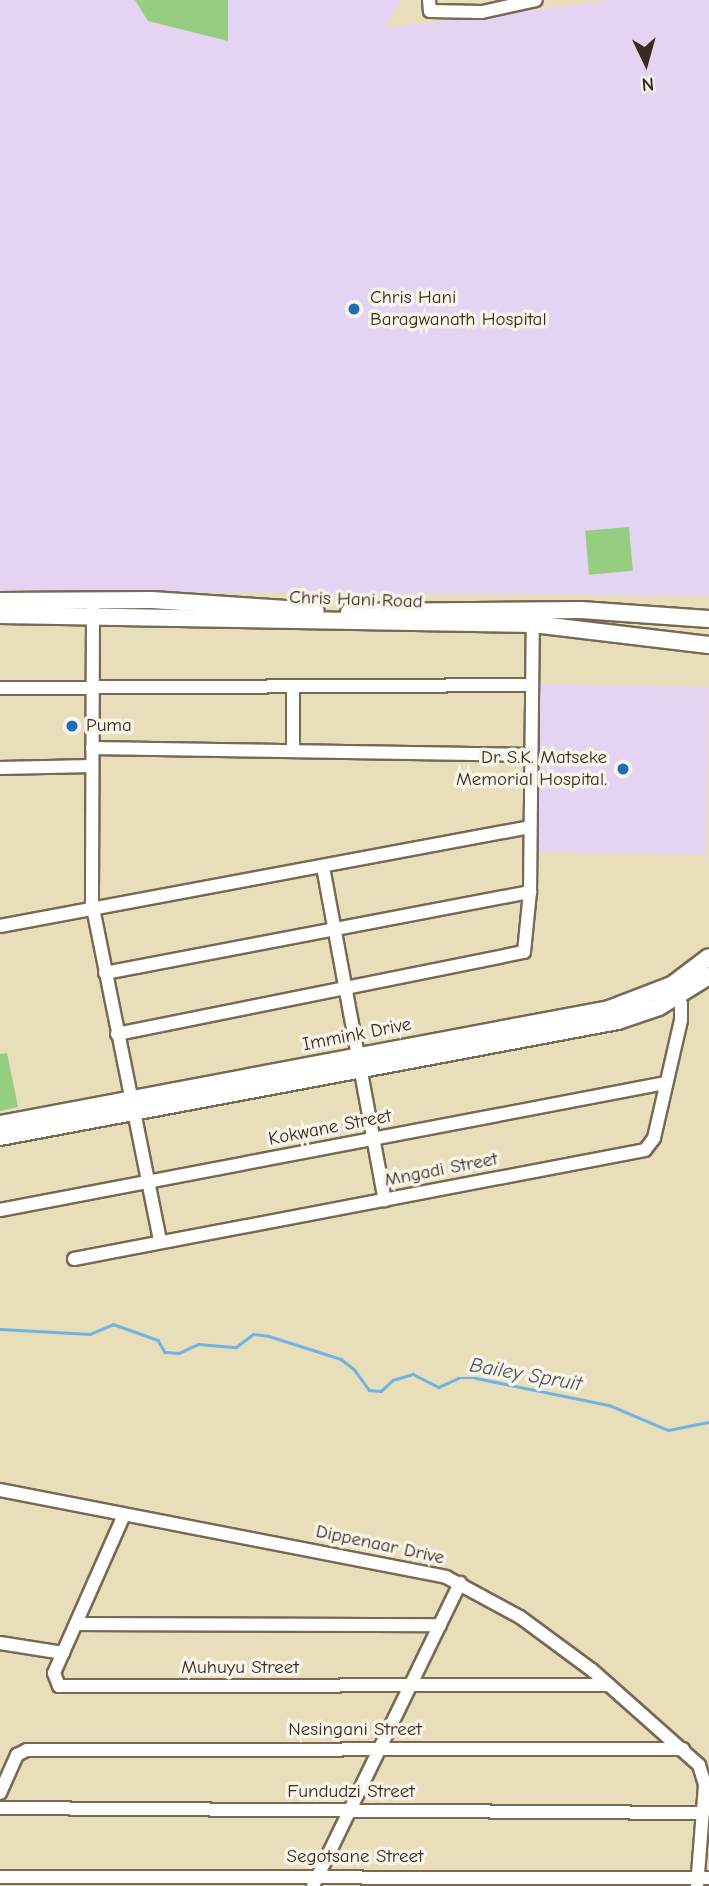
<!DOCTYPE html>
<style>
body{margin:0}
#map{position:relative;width:709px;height:1886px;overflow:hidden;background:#e8deba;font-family:"Comic Neue",sans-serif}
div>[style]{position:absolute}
.built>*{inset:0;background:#e4d3f2;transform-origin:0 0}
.green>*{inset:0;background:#96ce81;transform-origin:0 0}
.stream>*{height:2.5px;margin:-1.25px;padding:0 1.25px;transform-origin:1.25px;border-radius:1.25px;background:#6eb4e4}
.roads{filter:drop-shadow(2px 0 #786955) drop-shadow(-2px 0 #786955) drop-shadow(0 2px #786955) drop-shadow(0 -2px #786955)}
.minor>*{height:12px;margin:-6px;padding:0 6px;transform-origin:6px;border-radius:6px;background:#fff}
.major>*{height:16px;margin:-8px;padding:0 8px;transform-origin:8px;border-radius:8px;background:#fff}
.dots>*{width:19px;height:19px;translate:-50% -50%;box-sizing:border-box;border:4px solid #f7f3e8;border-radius:50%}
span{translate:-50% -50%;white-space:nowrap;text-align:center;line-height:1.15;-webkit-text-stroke:7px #f7f3e8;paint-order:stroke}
.poi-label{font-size:19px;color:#3b2a1e}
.left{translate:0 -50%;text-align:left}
.right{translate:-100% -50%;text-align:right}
.street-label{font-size:19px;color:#3b2a1e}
.water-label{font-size:21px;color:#4a5359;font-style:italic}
.north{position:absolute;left:611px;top:28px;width:70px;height:70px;-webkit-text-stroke:5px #f7f3e8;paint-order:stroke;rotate:175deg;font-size:19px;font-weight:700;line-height:28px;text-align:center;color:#3b2a1e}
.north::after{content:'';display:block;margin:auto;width:24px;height:32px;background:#3b2a1e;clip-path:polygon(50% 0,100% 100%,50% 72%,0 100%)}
</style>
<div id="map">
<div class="built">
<i style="clip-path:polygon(0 0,401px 0,384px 28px,614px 0,709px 0,709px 596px,0 591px)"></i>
<i style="left:538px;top:684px;width:171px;height:168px;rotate:1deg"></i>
</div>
<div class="green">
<i style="clip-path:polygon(135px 0,228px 0,228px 41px,148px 21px)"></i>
<i style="left:629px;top:527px;width:44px;height:44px;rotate:85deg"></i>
<i style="clip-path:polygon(7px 1053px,18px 1107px,0 1111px,0 1054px)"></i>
</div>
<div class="stream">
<i style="left:0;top:1329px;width:90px;rotate:3.2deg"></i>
<i style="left:90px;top:1334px;width:25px;rotate:-23deg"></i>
<i style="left:113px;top:1324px;width:48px;rotate:19.6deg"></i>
<i style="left:158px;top:1340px;width:14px;rotate:60deg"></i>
<i style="left:165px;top:1352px;width:14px;rotate:4deg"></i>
<i style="left:179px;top:1353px;width:21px;rotate:-25deg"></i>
<i style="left:198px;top:1344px;width:38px;rotate:5deg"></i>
<i style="left:236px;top:1347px;width:21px;rotate:-37deg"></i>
<i style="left:253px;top:1334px;width:16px;rotate:7deg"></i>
<i style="left:269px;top:1336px;width:76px;rotate:17.7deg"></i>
<i style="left:341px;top:1359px;width:16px;rotate:38deg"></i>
<i style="left:354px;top:1369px;width:26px;rotate:54deg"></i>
<i style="left:369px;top:1390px;width:12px;rotate:5deg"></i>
<i style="left:381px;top:1391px;width:16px;rotate:-43deg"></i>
<i style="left:393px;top:1380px;width:21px;rotate:-17deg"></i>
<i style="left:413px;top:1374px;width:29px;rotate:27deg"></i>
<i style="left:439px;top:1387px;width:21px;rotate:-25deg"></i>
<i style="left:458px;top:1378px;width:18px"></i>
<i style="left:476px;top:1378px;width:136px;rotate:11.5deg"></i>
<i style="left:609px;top:1405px;width:64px;rotate:23deg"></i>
<i style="left:668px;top:1430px;width:42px;rotate:-11deg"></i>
</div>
<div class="roads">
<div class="minor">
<i style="left:429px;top:0;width:11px;rotate:85deg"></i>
<i style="left:430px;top:11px;width:52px;rotate:1.1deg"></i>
<i style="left:482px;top:12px;width:55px;rotate:-12.5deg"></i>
<i style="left:93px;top:608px;width:295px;rotate:90.2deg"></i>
<i style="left:92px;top:903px;width:345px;rotate:78.6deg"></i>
<i style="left:0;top:688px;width:532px;rotate:-0.32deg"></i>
<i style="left:92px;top:748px;width:439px;rotate:0.9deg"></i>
<i style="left:293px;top:751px;width:64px;rotate:-90deg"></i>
<i style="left:0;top:768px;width:92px;rotate:-1.2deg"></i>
<i style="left:323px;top:867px;width:339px;rotate:79.5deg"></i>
<i style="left:0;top:926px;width:539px;rotate:-10.58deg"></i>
<i style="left:105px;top:973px;width:433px;rotate:-10.8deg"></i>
<i style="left:117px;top:1034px;width:415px;rotate:-11.4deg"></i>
<i style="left:524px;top:952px;width:60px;rotate:-84.3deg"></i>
<i style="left:530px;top:892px;width:276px;rotate:-89.4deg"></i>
<i style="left:0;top:1210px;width:678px;rotate:-10.8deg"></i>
<i style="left:74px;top:1259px;width:581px;rotate:-10.81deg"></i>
<i style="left:645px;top:1150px;width:15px;rotate:-53deg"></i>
<i style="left:654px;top:1138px;width:121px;rotate:-77.1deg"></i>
<i style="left:681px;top:1020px;width:16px;rotate:-90deg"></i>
<i style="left:681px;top:1004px;width:17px;rotate:-114deg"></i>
<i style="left:0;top:1490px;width:454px;rotate:11deg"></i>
<i style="left:446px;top:1577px;width:84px;rotate:28.4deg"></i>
<i style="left:520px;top:1617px;width:89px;rotate:36.4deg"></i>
<i style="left:592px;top:1670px;width:143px;rotate:41.6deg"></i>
<i style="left:699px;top:1765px;width:21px;rotate:73deg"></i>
<i style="left:705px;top:1785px;width:101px;rotate:94.5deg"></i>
<i style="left:124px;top:1515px;width:173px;rotate:113.9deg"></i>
<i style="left:54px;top:1673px;width:14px;rotate:69deg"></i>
<i style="left:59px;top:1686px;width:550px;rotate:-0.1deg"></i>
<i style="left:76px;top:1624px;width:364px;rotate:0.2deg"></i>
<i style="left:0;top:1643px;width:64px;rotate:9deg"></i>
<i style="left:0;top:1793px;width:42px;rotate:-65.9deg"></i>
<i style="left:17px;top:1755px;width:11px;rotate:-27deg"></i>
<i style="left:27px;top:1750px;width:656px;rotate:-0.09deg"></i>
<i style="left:0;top:1808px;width:703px;rotate:0.41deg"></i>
<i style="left:0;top:1877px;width:709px;rotate:0.08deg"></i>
<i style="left:313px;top:1886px;width:337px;rotate:-64.1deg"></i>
</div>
<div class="major">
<i style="left:0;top:601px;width:152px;rotate:-0.4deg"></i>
<i style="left:152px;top:600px;width:164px;rotate:3.8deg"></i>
<i style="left:349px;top:612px;width:232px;rotate:-0.5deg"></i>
<i style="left:581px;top:610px;width:128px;rotate:4deg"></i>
<i style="left:0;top:615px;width:533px;rotate:0.97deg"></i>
<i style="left:533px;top:624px;width:177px;rotate:6.8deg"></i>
<i style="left:0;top:1124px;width:620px;rotate:-10.69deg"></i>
<i style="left:609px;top:1009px;width:67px;rotate:-20.9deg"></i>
<i style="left:672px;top:985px;width:46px;rotate:-37.1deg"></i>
<i style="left:0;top:1137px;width:629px;rotate:-10.63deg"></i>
<i style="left:618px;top:1021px;width:43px;rotate:-18.9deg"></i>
<i style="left:659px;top:1007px;width:59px;rotate:-31.8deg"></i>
</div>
</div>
<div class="dots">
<i style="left:354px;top:309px;background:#1f6fb2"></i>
<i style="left:72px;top:726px;background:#1f6fb2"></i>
<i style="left:623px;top:769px;background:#1f6fb2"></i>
</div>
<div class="poi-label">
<span class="left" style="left:370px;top:309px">Chris Hani<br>Baragwanath Hospital</span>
<span class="left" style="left:86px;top:726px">Puma</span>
<span class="right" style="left:607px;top:769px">Dr S.K. Matseke<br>Memorial Hospital.</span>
</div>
<div class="street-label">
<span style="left:356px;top:600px;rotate:2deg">Chris Hani Road</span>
<span style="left:357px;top:1035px;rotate:-11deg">Immink Drive</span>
<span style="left:330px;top:1128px;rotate:-11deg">Kokwane Street</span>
<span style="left:441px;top:1170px;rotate:-11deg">Mngadi Street</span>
<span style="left:380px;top:1545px;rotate:12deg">Dippenaar Drive</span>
<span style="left:240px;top:1668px">Muhuyu Street</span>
<span style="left:355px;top:1730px">Nesingani Street</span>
<span style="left:351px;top:1792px">Fundudzi Street</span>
<span style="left:355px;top:1857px">Segotsane Street</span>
</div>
<div class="water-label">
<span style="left:526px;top:1374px;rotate:10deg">Bailey Spruit</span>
</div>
<div class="north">N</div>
</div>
